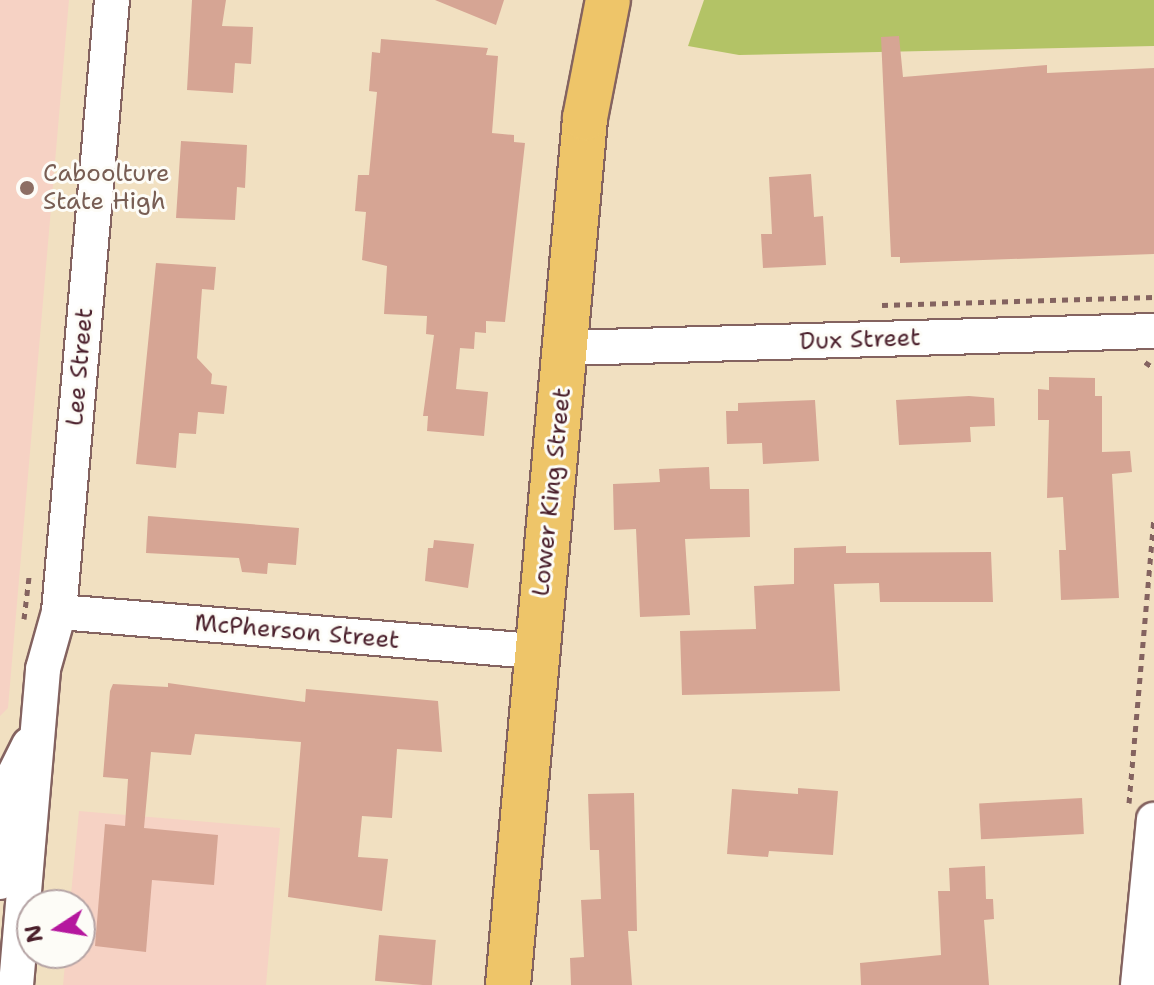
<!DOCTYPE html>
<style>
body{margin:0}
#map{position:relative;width:1154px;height:985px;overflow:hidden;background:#f1e0c1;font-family:"Shantell Sans",sans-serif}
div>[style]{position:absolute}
.built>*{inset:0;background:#f6d2c4}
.green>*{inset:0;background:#b3c366}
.building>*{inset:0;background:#d6a594;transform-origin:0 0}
.path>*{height:5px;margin-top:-2.5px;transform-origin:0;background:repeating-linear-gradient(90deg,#846360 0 6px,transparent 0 12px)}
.roads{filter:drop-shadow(2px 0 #846360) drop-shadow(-2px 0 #846360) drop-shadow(0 2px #846360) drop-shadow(0 -2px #846360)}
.minor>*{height:34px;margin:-17px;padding:0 17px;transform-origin:17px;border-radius:17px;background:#fff}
.major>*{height:44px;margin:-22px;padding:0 22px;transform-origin:22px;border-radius:22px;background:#eec569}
.dots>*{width:22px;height:22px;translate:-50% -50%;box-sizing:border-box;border:4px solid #fdfcf7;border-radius:50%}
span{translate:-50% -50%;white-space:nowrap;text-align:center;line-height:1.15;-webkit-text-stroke:6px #fdfcf7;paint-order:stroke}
.education-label{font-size:24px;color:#785e54}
.left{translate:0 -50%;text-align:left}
.street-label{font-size:24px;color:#4a1f2b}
.north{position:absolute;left:16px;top:889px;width:80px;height:80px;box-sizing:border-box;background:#fdfcf7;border:2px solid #b5a4a5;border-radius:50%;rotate:258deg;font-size:22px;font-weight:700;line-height:32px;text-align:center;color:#4a1f2b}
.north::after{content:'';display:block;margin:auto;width:28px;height:36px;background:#b5179e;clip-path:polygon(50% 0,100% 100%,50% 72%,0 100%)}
</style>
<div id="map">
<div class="built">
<i style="clip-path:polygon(0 0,69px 0,8px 708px,0 716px)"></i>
<i style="clip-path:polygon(79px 811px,280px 828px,266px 985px,63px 985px,66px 953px,80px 953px,80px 905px,70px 905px)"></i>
</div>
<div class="green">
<i style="clip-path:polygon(704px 0,1154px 0,1154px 46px,739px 55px,688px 46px)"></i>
</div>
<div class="building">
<i style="clip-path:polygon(192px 0,226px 0,222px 26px,253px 27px,251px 64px,235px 63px,233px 93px,187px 90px)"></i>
<i style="clip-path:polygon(435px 0,504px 0,496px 25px)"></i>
<i style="clip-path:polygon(899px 36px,903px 77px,1047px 65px,1047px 73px,1154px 68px,1154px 254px,900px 263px,900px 257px,891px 257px,881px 37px)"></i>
<i style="clip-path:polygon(381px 39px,488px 48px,486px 55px,498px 56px,492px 133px,514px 135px,514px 142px,525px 143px,505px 322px,486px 321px,486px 333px,475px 332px,474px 349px,460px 348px,456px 389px,488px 392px,484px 436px,427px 431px,428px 416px,423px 416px,434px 335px,426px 334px,427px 316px,384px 314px,387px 266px,362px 260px,366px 212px,355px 211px,358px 175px,369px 175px,377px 92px,369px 91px,372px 52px,380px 53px)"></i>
<i style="clip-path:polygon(181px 141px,247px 145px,245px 188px,237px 187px,235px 220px,176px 218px)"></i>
<i style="clip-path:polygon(811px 174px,814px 217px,823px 216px,826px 265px,763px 268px,761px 234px,772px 234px,769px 177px)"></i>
<i style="clip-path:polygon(156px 263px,216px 267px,214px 290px,202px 289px,197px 358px,212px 374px,211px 384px,227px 386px,224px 414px,198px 412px,196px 434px,179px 433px,176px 468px,136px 464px)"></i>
<i style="clip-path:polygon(1049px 377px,1095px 378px,1095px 396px,1102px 396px,1102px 452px,1130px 451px,1132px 472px,1112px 474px,1119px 598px,1061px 600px,1059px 550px,1066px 550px,1063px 497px,1047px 498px,1049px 420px,1038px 420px,1038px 389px,1049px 390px)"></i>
<i style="clip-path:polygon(969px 396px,994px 398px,995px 426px,970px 427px,971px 442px,899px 445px,896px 400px)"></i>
<i style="clip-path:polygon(815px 400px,819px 461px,763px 464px,762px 443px,727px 444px,726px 411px,738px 411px,738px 403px)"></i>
<i style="clip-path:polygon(709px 467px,710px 489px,749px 489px,750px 537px,685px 539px,690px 615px,640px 617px,636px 529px,614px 530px,613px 484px,660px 482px,659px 469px)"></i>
<i style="clip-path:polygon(148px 516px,299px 528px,296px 565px,268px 563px,267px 574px,242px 572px,239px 558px,146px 553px)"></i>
<i style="clip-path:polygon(434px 540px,474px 544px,468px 588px,425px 581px,428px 548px,433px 548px)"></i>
<i style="clip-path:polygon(846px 546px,846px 553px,991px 552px,993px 602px,880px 602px,879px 583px,834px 584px,840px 691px,682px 695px,680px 631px,756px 629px,754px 586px,794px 584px,794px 548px)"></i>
<i style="clip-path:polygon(168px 683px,305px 702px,306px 689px,438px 701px,442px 752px,397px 749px,392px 818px,362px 816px,358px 857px,388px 859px,382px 911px,288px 897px,301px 742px,195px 734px,191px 755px,151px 752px,144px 828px,218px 835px,214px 885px,152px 880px,146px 952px,95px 946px,105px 824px,125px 826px,128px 779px,103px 777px,110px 691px,113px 684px,168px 687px)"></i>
<i style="clip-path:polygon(798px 788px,838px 791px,833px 855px,769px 851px,768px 857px,727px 854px,732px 789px,798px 794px)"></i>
<i style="clip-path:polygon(634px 793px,637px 931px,628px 931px,632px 985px,571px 985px,570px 958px,584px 957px,581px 900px,601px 899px,599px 850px,590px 850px,588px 794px)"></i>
<i style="left:1082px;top:798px;width:36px;height:103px;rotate:87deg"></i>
<i style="clip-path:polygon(985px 866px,986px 899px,993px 899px,994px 919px,984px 920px,989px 985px,861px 985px,860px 963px,941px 955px,938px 891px,950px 891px,949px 868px)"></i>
<i style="left:379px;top:935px;width:57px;height:46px;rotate:5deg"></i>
</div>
<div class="path">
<i style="left:882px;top:305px;width:272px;rotate:-1.7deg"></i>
<i style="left:1145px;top:362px;width:11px;rotate:34deg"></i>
<i style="left:24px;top:619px;width:42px;rotate:-83.2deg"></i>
<i style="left:1129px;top:803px;width:287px;rotate:-85deg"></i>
</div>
<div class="roads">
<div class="minor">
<i style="left:567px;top:348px;width:587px;rotate:-1.66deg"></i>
<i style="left:59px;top:612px;width:479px;rotate:4.7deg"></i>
<i style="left:0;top:882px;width:97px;rotate:-84.7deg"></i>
<i style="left:9px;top:785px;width:45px;rotate:-63.4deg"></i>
<i style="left:16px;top:985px;width:317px;rotate:-85.1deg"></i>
<i style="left:43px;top:669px;width:59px;rotate:-74.3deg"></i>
<i style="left:59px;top:612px;width:614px;rotate:-85.05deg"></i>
<i style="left:1138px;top:985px;width:166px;rotate:-84.5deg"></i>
</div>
<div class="major">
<i style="left:508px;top:985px;width:870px;rotate:-84.92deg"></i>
<i style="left:585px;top:118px;width:120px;rotate:-79deg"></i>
</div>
</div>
<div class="dots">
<i style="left:27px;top:188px;background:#8d6e63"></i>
</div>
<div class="education-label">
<span class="left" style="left:43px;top:188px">Caboolture<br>State High</span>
</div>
<div class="street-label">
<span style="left:860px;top:340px;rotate:-2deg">Dux Street</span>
<span style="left:80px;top:367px;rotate:-85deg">Lee Street</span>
<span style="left:552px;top:492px;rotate:-84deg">Lower King Street</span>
<span style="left:297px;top:632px;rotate:5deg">McPherson Street</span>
</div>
<div class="north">N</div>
</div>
